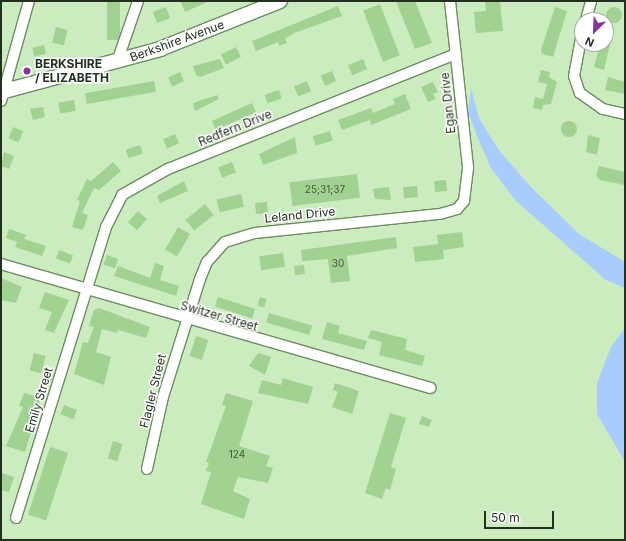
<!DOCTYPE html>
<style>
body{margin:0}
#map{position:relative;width:626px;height:541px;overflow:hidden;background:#cbecbf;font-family:Inter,sans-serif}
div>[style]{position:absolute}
.water>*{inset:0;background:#a9ccff}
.building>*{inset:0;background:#a2d291;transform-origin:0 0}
.round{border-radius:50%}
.roads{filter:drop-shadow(1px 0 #6c8b61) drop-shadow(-1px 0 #6c8b61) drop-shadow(0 1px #6c8b61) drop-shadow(0 -1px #6c8b61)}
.street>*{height:10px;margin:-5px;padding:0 5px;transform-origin:5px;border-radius:5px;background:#fff}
.secondary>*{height:14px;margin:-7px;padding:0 7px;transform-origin:7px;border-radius:7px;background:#fff}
.dots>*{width:11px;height:11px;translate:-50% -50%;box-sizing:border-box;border:2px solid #fff;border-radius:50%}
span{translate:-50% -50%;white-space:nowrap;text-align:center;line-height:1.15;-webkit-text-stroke:3px #fff;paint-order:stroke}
.number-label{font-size:10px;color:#44583c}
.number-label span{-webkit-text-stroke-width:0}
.street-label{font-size:12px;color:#24301f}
.poi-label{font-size:12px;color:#24301f;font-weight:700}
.left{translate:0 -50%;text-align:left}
.frame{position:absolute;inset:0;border:2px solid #24301f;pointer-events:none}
.north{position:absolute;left:574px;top:12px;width:40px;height:40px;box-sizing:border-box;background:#fff;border:1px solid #a7aca5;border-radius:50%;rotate:204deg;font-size:11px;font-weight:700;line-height:16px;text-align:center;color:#24301f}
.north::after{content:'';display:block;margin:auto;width:14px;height:18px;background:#8833a1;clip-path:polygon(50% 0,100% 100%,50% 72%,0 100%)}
.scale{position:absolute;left:484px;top:511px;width:70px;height:18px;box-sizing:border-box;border:2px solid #24301f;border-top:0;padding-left:5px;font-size:12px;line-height:14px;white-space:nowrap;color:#24301f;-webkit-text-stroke:3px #fff;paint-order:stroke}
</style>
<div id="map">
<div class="water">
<i style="clip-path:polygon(471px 88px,479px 118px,498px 149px,530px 186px,579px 234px,625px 262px,625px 288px,606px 280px,516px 201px,491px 168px,477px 136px,468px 112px)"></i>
<i style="clip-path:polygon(625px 328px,625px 462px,597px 414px,597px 383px,611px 347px)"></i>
</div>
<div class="building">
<i style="left:107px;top:1px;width:13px;height:39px"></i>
<i style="clip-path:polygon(180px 1px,210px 1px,185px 12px)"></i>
<i style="clip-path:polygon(396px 1px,415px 1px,432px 43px,415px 49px)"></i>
<i style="clip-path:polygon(485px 1px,500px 1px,503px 31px,476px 33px,474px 12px,486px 11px)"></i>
<i style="left:380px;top:4px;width:55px;height:18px;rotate:69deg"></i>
<i style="clip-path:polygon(338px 6px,342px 16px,294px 33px,285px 39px,287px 43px,279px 46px,278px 42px,256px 51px,252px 41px)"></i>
<i class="round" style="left:606px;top:7px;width:16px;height:16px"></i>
<i style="left:166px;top:7px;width:12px;height:14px;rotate:70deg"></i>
<i style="clip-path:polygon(555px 7px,567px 11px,553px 57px,542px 54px,541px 50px)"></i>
<i style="left:56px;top:27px;width:12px;height:16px;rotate:14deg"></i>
<i style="clip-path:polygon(600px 44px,610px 44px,604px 70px,594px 67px)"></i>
<i style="left:44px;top:45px;width:9px;height:12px;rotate:77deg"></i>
<i style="left:236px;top:47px;width:11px;height:17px;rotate:63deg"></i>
<i style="clip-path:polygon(220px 59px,224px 68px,200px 77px,196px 75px,193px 66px)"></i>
<i style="left:363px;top:59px;width:11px;height:16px;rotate:68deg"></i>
<i style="clip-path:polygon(541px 70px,550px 72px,549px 77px,557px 82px,551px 104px,543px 105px,542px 110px,533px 108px,535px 97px,543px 99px,547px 84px,538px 82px)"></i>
<i style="left:332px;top:71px;width:11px;height:12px;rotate:68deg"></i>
<i style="left:180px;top:72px;width:10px;height:13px;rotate:66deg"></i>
<i style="clip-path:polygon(608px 77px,625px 82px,625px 94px,605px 90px)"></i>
<i style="left:154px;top:81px;width:11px;height:70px;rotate:80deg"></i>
<i style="left:307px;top:81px;width:11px;height:14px;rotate:68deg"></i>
<i style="clip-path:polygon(433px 82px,438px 92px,433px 94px,436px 99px,428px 102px,421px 87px)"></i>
<i style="left:279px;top:90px;width:9px;height:15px;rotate:72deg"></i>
<i style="clip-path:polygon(405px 94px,411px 109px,371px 125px,370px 120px,342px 130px,338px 120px,371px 108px,373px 113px,395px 104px,393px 99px)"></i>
<i style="clip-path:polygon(217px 95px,219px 99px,195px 111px,193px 103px)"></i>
<i style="left:74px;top:100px;width:11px;height:16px;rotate:80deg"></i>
<i style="left:252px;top:103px;width:10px;height:44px;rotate:66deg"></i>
<i style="clip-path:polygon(43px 107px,45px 117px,33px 120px,30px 109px)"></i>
<i class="round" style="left:561px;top:121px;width:16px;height:16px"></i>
<i style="left:13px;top:127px;width:11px;height:12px;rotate:22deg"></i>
<i style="left:330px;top:131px;width:10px;height:18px;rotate:73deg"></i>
<i style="left:175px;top:134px;width:10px;height:13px;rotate:66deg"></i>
<i style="clip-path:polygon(588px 135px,600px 138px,597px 155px,586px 152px)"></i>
<i style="clip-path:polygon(295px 137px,297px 153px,263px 165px,259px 154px)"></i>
<i style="left:140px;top:145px;width:9px;height:15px;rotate:72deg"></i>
<i style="clip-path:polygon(4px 152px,14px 156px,9px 169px,1px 166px)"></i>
<i style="clip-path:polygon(113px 162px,121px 171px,99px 190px,94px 188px,82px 213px,88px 215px,83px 230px,72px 227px,80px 201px,77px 200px,87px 179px,91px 181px)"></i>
<i style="left:232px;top:162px;width:11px;height:15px;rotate:68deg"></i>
<i style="clip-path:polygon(599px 166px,625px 172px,625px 185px,600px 180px,596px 176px)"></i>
<i style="left:357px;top:174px;width:24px;height:68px;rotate:83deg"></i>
<i style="left:446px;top:180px;width:11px;height:12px;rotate:85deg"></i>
<i style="clip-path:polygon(184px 181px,188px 191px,160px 203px,157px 196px)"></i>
<i style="left:417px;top:186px;width:11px;height:14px;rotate:85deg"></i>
<i style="clip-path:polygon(389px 187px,391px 200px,375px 199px,373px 189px)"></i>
<i style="left:241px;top:194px;width:13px;height:25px;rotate:77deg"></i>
<i style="left:267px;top:202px;width:11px;height:12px;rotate:85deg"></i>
<i style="left:205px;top:204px;width:14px;height:25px;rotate:51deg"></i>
<i style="left:138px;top:211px;width:12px;height:15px;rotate:42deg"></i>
<i style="left:178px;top:227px;width:14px;height:26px;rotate:30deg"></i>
<i style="clip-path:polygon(9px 229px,26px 235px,24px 239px,46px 246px,42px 256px,15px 247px,17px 242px,6px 238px)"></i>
<i style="clip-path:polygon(462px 232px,464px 247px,443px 250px,444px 259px,415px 262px,413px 247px,438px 244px,437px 235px)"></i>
<i style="clip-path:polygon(396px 237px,397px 248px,347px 256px,350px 281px,331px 283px,328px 259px,302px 261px,301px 250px)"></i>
<i style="left:59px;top:250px;width:15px;height:9px;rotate:20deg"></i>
<i style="left:283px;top:253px;width:14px;height:24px;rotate:82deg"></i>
<i style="left:107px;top:255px;width:12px;height:10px;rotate:20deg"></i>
<i style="clip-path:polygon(155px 263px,164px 266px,160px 280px,179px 286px,176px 296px,114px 276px,118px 266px,150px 278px)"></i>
<i style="left:304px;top:265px;width:9px;height:10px;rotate:84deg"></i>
<i style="clip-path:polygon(1px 278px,22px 287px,16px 303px,1px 300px)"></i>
<i style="clip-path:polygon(45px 292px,69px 300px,54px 333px,45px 330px,52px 312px,39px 308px)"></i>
<i style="left:218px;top:297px;width:39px;height:10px;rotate:18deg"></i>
<i style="left:260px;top:297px;width:7px;height:9px;rotate:16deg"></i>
<i style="clip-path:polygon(99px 308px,150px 327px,146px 338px,118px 330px,117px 333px,102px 329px,96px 352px,111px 357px,104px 385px,74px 374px,83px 342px,88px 343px,94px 327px,89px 326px,94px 310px)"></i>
<i style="left:269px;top:313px;width:45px;height:10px;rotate:16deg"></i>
<i style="clip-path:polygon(327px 322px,340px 326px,338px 333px,367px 341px,364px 350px,322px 339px)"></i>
<i style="clip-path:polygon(371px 330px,407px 339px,405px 350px,425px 356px,422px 366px,379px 355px,382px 342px,368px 338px)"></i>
<i style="left:196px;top:336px;width:13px;height:21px;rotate:18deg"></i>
<i style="left:34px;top:353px;width:12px;height:18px;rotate:14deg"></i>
<i style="clip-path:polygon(258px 353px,271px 357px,265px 375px,249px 366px)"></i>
<i style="clip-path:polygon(283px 378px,313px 387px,308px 404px,258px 393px,262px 380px,281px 385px)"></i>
<i style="clip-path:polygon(335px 383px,359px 391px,352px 414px,332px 407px,338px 392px,333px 390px)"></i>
<i style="clip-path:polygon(24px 393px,38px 397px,40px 402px,25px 452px,6px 446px,23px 407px,19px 406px)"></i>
<i style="clip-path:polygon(226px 393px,253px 401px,239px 446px,270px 456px,266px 466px,273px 468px,268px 483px,238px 477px,233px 491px,250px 499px,244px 519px,201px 504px,211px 472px,206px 471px,209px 463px,206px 462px,226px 406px,222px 405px)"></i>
<i style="left:64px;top:405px;width:14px;height:10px;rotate:21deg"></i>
<i style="clip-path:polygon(390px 413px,406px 418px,391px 467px,396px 469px,390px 490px,386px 488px,382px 499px,365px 493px)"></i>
<i style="clip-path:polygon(422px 416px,432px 420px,429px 427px,419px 424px)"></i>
<i style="left:113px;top:441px;width:10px;height:18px;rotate:17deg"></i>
<i style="left:50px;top:447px;width:19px;height:71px;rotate:18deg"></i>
<i style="clip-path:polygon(2px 473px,14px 477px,9px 492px,1px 490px)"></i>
</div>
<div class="roads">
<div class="street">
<i style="left:586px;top:20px;width:20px;rotate:-75deg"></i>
<i style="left:582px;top:33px;width:44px;rotate:100.5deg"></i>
<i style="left:574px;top:76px;width:18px;rotate:71deg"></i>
<i style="left:580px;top:93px;width:28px;rotate:35deg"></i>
<i style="left:603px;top:109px;width:23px;rotate:13deg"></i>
<i style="left:117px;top:62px;width:65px;rotate:-71deg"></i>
<i style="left:1px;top:101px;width:104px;rotate:-74.4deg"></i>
<i style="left:1px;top:264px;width:447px;rotate:16.1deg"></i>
<i style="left:147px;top:469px;width:74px;rotate:-77.5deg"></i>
<i style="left:163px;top:397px;width:124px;rotate:-72.6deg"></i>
<i style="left:200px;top:279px;width:18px;rotate:-68deg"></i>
<i style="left:207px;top:262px;width:27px;rotate:-48deg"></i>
<i style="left:225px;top:242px;width:31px;rotate:-17deg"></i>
<i style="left:255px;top:233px;width:186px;rotate:-5.9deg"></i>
<i style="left:440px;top:214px;width:18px;rotate:-16deg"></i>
<i style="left:457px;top:209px;width:11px;rotate:-49deg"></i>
<i style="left:464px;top:201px;width:34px;rotate:-83deg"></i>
<i style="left:468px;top:167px;width:167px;rotate:-96.2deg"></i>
<i style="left:16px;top:518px;width:305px;rotate:-72.8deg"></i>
<i style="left:106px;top:227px;width:36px;rotate:-63deg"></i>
<i style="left:122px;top:195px;width:53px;rotate:-29.5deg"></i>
<i style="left:168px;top:169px;width:310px;rotate:-21.8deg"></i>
</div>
<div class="secondary">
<i style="left:1px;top:92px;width:165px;rotate:-15.1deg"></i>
<i style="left:160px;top:49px;width:129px;rotate:-21.8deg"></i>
</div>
</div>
<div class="dots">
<i style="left:27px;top:71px;background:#8833a1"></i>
</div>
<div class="number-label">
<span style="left:325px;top:190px">25;31;37</span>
<span style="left:338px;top:264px">30</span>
<span style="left:237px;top:455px">124</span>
</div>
<div class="street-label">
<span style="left:177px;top:41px;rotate:-20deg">Berkshire Avenue</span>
<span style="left:448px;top:103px;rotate:-96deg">Egan Drive</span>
<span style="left:235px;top:128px;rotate:-22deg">Redfern Drive</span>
<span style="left:300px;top:215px;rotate:-6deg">Leland Drive</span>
<span style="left:219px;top:316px;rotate:16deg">Switzer Street</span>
<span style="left:153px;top:391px;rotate:-76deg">Flagler Street</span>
<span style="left:39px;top:400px;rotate:-73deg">Emily Street</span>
</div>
<div class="poi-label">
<span class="left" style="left:35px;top:71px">BERKSHIRE<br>/ ELIZABETH</span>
</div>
<div class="frame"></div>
<div class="north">N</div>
<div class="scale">50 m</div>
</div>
